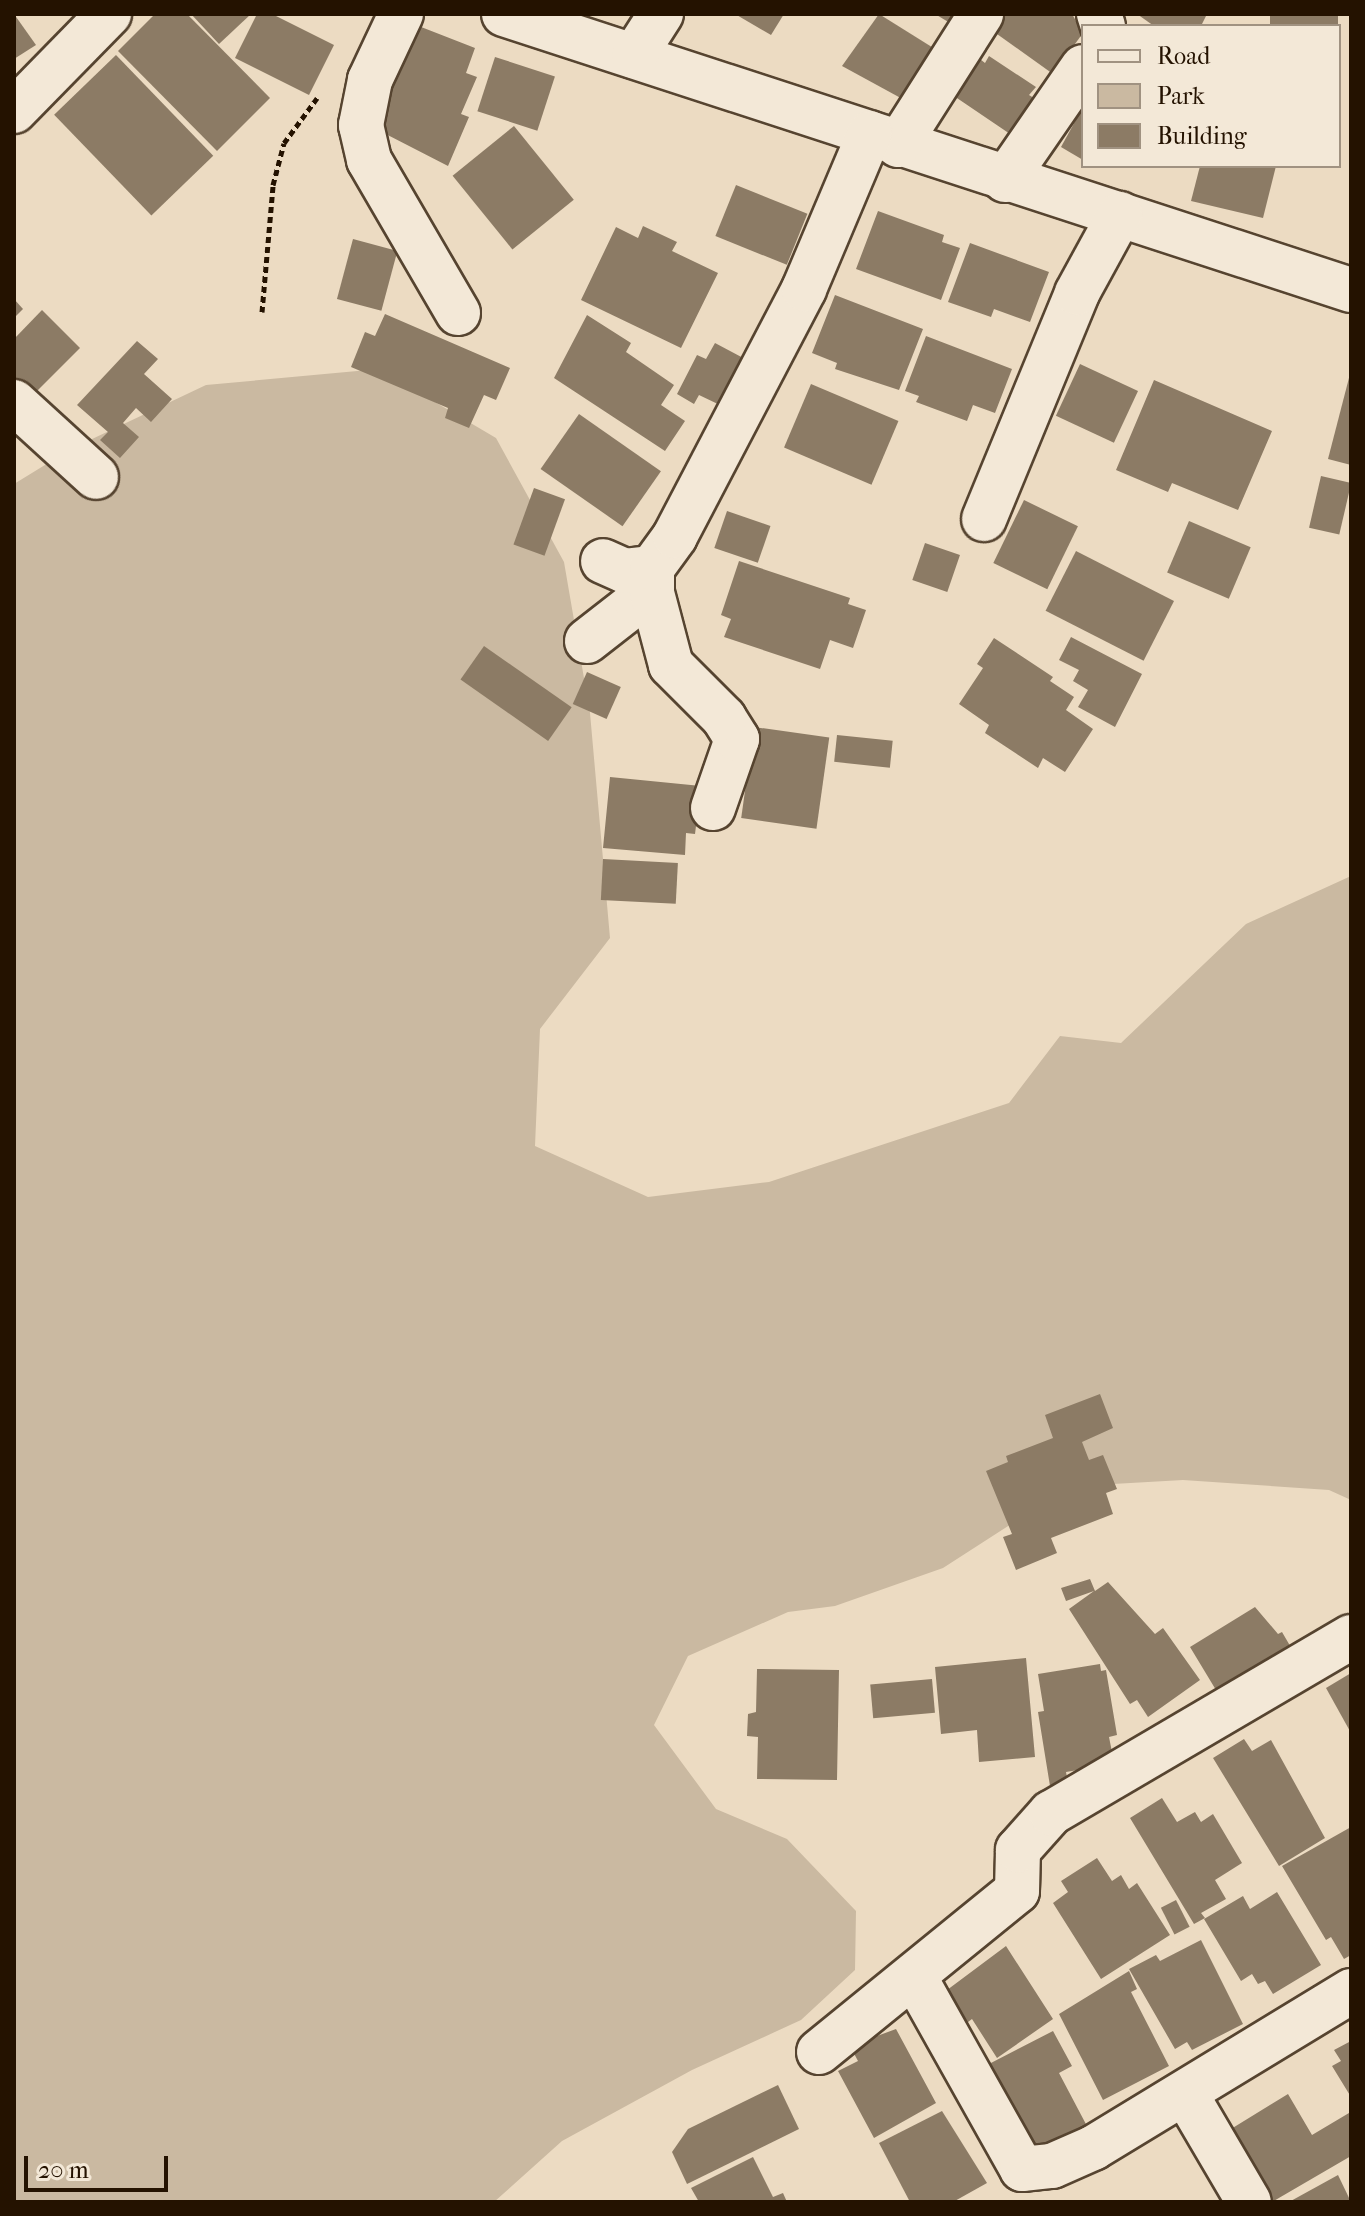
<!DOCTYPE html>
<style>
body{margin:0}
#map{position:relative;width:1365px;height:2216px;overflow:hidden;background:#ecdbc2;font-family:"IM FELL French Canon",serif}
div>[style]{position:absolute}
.green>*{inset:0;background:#cab9a1}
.building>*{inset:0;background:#8c7b65;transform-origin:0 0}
.path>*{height:5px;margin-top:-2.5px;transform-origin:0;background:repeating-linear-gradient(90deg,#241200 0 6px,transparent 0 10px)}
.roads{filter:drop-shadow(2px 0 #564430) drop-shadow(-2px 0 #564430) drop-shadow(0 2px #564430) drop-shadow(0 -2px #564430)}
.minor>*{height:44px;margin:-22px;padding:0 22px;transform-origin:22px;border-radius:22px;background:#f3e8d7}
span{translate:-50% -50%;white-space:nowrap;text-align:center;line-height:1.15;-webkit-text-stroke:8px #f3e8d7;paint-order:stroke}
.frame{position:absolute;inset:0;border:16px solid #241200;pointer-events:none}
.legend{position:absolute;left:1081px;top:24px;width:260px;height:144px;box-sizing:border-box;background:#f3e8d7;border:2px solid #a09281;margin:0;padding:10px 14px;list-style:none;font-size:24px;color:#241200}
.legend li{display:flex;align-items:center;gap:16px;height:40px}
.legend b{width:40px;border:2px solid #a09281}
.scale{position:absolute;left:24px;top:2156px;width:144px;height:36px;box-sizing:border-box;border:4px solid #241200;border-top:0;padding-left:10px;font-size:24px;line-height:28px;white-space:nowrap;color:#241200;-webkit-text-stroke:6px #f3e8d7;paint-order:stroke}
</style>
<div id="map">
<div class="green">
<i style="clip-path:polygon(379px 369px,496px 438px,564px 562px,590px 713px,610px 938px,540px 1029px,535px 1146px,648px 1197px,769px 1182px,1009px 1103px,1060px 1036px,1121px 1043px,1246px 924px,1351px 876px,1351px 1500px,1329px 1490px,1183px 1480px,1113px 1484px,1019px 1519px,943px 1568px,835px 1606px,788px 1612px,688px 1656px,654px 1725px,716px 1809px,787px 1839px,856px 1911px,855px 1970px,801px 2020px,692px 2070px,562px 2141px,494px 2202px,14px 2202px,14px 484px,71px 449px,206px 385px)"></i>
</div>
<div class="building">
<i style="clip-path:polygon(14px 14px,36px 45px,14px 59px)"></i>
<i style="clip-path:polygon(155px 14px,187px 14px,270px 98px,217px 151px,118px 51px)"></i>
<i style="clip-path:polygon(191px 14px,251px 14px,219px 44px)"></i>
<i style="clip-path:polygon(257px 14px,272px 14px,334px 45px,309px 95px,235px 58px)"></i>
<i style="clip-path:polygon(735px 14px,784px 14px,771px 35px)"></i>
<i style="clip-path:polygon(879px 14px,935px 49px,908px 102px,842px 66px)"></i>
<i style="clip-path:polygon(935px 14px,955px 14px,950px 23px)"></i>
<i style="clip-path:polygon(1001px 14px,1072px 14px,1083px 33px,1053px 74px,990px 29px)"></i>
<i style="clip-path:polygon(1137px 14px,1207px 14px,1201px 26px,1154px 26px)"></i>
<i style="left:1270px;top:14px;width:68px;height:13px"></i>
<i style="clip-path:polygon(416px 25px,475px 48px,466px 73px,477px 77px,461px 114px,469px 117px,448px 166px,376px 129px)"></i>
<i style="left:116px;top:55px;width:140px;height:86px;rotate:46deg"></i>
<i style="clip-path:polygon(976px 56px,985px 63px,989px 56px,1036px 87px,1029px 95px,1037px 100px,1013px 136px,951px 94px)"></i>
<i style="left:495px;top:57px;width:63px;height:57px;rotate:18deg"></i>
<i style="clip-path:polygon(1083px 107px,1083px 160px,1061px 147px)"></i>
<i style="left:514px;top:126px;width:95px;height:79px;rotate:51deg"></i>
<i style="clip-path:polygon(1200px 166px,1276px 166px,1263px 218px,1191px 201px)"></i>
<i style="left:736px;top:185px;width:77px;height:55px;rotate:22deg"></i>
<i style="clip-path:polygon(878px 211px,944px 235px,942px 242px,960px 248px,941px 300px,856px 269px)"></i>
<i style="clip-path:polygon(643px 226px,677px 242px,672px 251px,718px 273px,681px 348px,581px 300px,616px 227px,638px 238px)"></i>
<i style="left:353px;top:239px;width:46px;height:62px;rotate:15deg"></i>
<i style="clip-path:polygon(970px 243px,1049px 272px,1030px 322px,994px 309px,991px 317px,948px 302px)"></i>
<i style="clip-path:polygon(835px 295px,923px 329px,899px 390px,835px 369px,837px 363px,812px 353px)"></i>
<i style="clip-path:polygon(14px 299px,23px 309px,14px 318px)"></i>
<i style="clip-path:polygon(42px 310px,80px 348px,28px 400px,14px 386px,14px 339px)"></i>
<i style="clip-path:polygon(385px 314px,510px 368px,496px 400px,484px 395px,469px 428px,445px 418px,448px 408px,351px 367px,365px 332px,375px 336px)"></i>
<i style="clip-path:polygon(587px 315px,631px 343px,626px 352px,674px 385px,661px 405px,685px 421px,665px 451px,554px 378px)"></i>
<i style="clip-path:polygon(926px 336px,1012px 369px,995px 413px,973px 405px,967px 421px,916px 402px,919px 396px,905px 391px)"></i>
<i style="clip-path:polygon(137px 341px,158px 359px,144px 374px,172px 399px,151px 422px,136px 408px,123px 423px,139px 437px,120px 458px,100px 440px,108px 432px,77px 405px)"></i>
<i style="clip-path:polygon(715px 343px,747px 360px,722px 406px,699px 395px,694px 404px,677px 394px,697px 355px,706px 359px)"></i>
<i style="left:1080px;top:364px;width:64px;height:57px;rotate:25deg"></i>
<i style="clip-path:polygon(1350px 374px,1351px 374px,1351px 465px,1328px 459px)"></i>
<i style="clip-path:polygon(1154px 380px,1272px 431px,1238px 510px,1172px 483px,1168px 492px,1116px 470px)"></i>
<i style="left:811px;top:384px;width:95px;height:69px;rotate:23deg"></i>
<i style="left:579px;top:414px;width:100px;height:67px;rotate:35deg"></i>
<i style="left:1321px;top:476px;width:31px;height:53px;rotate:13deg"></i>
<i style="left:534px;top:488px;width:33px;height:60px;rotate:20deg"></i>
<i style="left:1024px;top:500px;width:60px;height:70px;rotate:26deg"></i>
<i style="left:727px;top:511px;width:46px;height:39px;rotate:19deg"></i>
<i style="left:1189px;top:521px;width:67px;height:56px;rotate:23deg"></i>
<i style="left:925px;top:543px;width:37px;height:39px;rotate:19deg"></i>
<i style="left:1076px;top:551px;width:110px;height:67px;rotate:27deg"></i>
<i style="clip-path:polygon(739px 561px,850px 598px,848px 604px,866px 610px,853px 648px,830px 640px,820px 669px,724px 637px,731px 619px,721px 615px)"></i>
<i style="clip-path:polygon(1071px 637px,1142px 674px,1115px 727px,1078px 707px,1088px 690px,1073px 681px,1079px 670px,1059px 660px)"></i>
<i style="clip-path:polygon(994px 638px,1053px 677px,1050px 681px,1074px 697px,1066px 710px,1093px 729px,1065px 772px,1043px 758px,1038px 768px,985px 733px,989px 725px,959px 704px,983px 668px,977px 664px)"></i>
<i style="left:484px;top:646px;width:107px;height:41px;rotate:35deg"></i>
<i style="left:587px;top:672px;width:37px;height:35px;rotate:24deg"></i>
<i style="left:754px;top:727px;width:76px;height:92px;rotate:8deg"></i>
<i style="left:837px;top:735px;width:56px;height:27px;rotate:6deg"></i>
<i style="clip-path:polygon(610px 777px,701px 786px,695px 834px,686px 833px,685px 855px,603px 848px)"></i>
<i style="left:603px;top:859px;width:75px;height:41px;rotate:3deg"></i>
<i style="clip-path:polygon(1100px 1394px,1113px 1428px,1082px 1442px,1089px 1460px,1103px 1455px,1117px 1489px,1106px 1493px,1113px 1514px,1051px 1538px,1057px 1553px,1016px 1570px,1003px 1537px,1012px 1534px,986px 1471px,1008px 1462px,1006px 1456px,1053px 1438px,1045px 1415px)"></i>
<i style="clip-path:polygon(1090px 1579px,1095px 1591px,1108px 1582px,1155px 1634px,1163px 1628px,1200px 1680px,1148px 1717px,1137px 1700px,1130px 1704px,1069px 1609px,1094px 1591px,1066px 1601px,1061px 1588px)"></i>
<i style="clip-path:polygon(1255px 1607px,1278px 1634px,1282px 1632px,1296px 1656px,1222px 1700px,1190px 1647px)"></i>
<i style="clip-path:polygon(1026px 1658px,1035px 1757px,979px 1762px,977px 1730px,941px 1734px,935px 1667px)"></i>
<i style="clip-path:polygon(1100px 1664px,1101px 1671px,1106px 1670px,1117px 1735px,1109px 1737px,1113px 1757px,1108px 1765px,1066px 1772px,1068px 1783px,1050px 1786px,1038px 1712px,1044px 1711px,1038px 1674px)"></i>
<i style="clip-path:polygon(757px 1669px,839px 1670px,837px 1780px,757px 1779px,758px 1737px,747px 1736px,748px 1714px,756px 1712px)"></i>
<i style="clip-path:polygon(1351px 1673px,1351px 1733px,1326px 1688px)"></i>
<i style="left:932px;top:1679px;width:34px;height:62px;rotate:85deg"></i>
<i style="clip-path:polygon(1244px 1739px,1252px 1751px,1271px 1740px,1325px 1838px,1279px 1866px,1213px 1758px)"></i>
<i style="clip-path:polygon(1162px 1798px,1177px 1822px,1195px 1812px,1201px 1822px,1213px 1814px,1242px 1863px,1215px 1880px,1226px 1899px,1201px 1913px,1205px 1918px,1194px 1924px,1130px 1818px)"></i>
<i style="clip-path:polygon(1351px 1827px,1351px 1955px,1344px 1959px,1331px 1937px,1326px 1940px,1282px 1866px)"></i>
<i style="clip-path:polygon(1097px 1858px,1112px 1881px,1121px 1875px,1129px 1889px,1137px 1883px,1170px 1935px,1101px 1979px,1053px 1903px,1068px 1892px,1061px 1881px)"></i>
<i style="clip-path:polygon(1277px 1892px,1321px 1965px,1273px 1994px,1265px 1981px,1258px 1984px,1252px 1974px,1241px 1981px,1204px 1919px,1243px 1896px,1250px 1909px)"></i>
<i style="left:1176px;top:1900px;width:30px;height:17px;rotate:63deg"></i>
<i style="clip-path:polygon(1201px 1940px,1243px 2024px,1192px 2050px,1187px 2042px,1175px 2049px,1129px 1969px,1156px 1955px,1160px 1961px)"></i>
<i style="clip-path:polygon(1006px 1946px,1053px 2019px,997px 2058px,972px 2019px,960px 2028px,939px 1996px)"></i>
<i style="clip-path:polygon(1129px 1971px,1137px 1989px,1131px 1992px,1169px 2066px,1103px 2100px,1059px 2014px)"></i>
<i style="clip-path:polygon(896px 2029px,936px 2103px,874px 2138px,838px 2071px,858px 2061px,850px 2046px)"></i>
<i style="clip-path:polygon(1053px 2031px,1072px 2066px,1059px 2073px,1088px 2128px,1035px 2155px,987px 2065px)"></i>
<i style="clip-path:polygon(1351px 2041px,1351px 2097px,1332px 2066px,1341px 2061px,1334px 2050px)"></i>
<i style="clip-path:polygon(778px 2085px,799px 2129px,687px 2184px,672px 2152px,688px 2129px)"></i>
<i style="clip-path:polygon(1288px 2094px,1312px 2135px,1349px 2113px,1351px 2156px,1272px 2202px,1231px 2129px)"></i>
<i style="clip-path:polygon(942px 2111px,987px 2183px,953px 2202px,910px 2202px,879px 2143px)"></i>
<i style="clip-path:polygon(753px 2157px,773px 2197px,783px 2193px,787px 2202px,699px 2202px,691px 2188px)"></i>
<i style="clip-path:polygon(1338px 2175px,1351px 2202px,1289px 2202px)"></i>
</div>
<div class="path">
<i style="left:262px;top:312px;width:127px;rotate:-85deg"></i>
<i style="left:273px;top:185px;width:43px;rotate:-75.3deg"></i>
<i style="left:284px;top:143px;width:56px;rotate:-53.7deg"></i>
</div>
<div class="roads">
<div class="minor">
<i style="left:401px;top:14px;width:73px;rotate:115.2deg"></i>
<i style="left:370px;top:80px;width:46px;rotate:101.3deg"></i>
<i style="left:361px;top:125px;width:36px;rotate:77deg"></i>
<i style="left:369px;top:160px;width:177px;rotate:59.8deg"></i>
<i style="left:504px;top:14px;width:891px;rotate:18.05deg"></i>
<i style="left:1099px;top:14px;width:13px;rotate:72deg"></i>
<i style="left:634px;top:56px;width:50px;rotate:-57.3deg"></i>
<i style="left:14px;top:111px;width:136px;rotate:-45.6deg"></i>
<i style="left:898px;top:145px;width:155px;rotate:-57.6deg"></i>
<i style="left:1005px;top:180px;width:137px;rotate:-55.4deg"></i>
<i style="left:14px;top:402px;width:111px;rotate:42.4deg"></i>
<i style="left:984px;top:519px;width:244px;rotate:-67.6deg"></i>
<i style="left:1077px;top:293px;width:90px;rotate:-61.4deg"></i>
<i style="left:587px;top:641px;width:63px;rotate:-38deg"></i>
<i style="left:637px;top:602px;width:37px;rotate:-66deg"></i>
<i style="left:652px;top:568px;width:27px;rotate:174deg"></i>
<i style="left:625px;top:571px;width:24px;rotate:-156deg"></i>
<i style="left:713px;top:808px;width:73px;rotate:-70.8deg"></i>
<i style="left:737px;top:739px;width:25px;rotate:-122deg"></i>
<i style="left:724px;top:718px;width:75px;rotate:-135deg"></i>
<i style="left:671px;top:665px;width:74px;rotate:-104.8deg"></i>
<i style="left:652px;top:593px;width:25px;rotate:-90deg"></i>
<i style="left:652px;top:568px;width:39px;rotate:-54deg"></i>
<i style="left:675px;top:536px;width:279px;rotate:-62.4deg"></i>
<i style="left:804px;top:289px;width:169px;rotate:-67.1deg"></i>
<i style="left:915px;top:1978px;width:219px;rotate:60.7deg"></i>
<i style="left:1022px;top:2169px;width:30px;rotate:-6deg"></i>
<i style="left:1052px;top:2166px;width:45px;rotate:-23.7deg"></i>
<i style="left:1093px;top:2148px;width:302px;rotate:-31.3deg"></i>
<i style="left:819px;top:2052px;width:255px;rotate:-39.1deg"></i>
<i style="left:1017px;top:1891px;width:41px;rotate:-88.6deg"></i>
<i style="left:1018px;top:1850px;width:50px;rotate:-48.3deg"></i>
<i style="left:1051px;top:1813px;width:348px;rotate:-30.4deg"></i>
<i style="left:1185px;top:2093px;width:126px;rotate:59.6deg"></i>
</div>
</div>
<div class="frame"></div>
<ul class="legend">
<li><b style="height:10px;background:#f3e8d7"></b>Road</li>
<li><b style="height:22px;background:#cab9a1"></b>Park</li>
<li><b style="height:22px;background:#8c7b65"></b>Building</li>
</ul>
<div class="scale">20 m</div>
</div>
